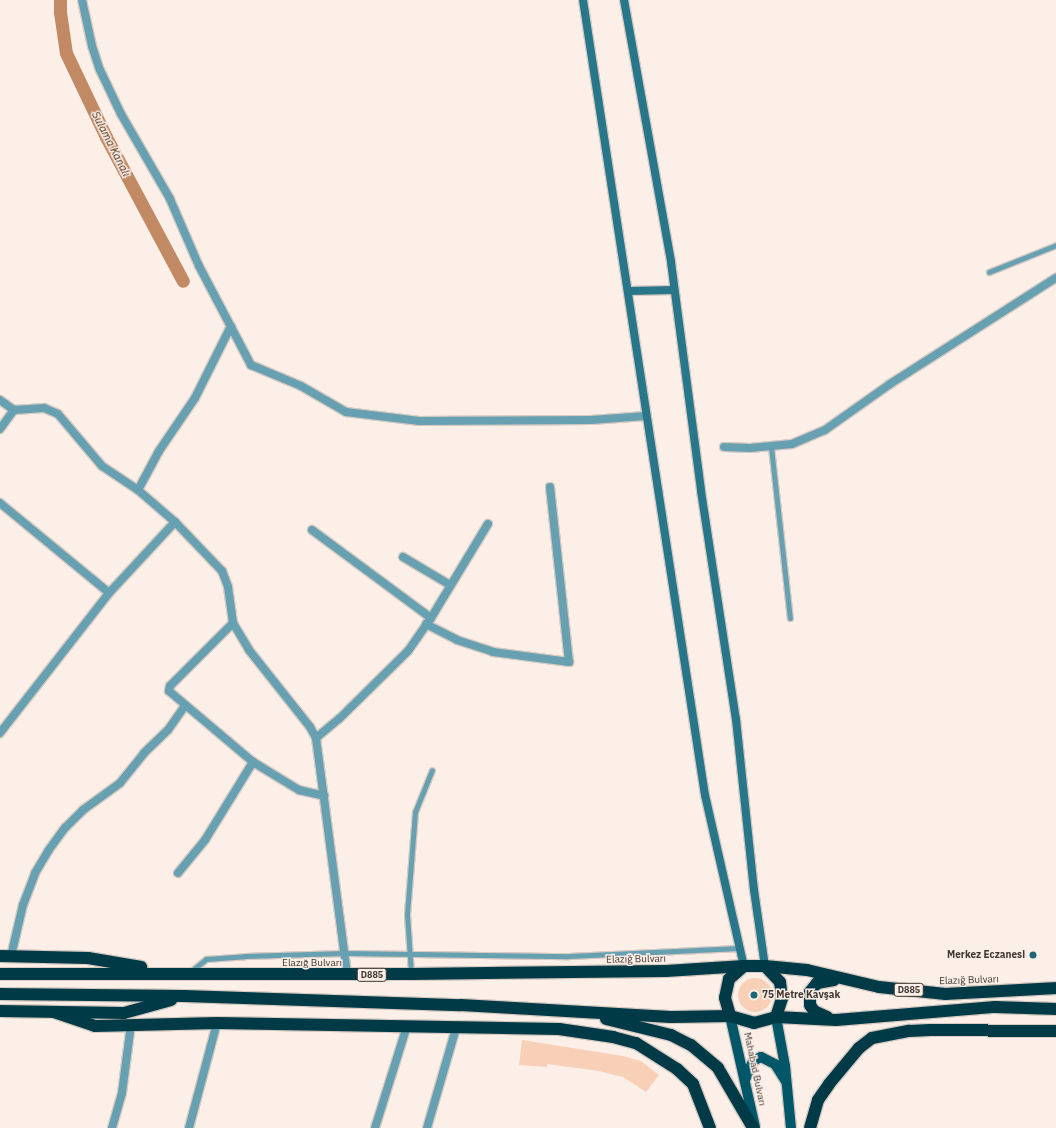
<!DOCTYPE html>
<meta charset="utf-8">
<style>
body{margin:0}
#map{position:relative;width:1056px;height:1128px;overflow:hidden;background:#fbefe8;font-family:"IBM Plex Sans",sans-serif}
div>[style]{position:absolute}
.green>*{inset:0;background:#f8d0b7}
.round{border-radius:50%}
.canal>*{height:13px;margin:-6.5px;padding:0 6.5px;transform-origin:6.5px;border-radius:6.5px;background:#c18a64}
.roads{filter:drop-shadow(1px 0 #d6cac3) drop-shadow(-1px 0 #d6cac3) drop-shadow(0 1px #d6cac3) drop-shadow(0 -1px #d6cac3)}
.lane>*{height:5px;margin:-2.5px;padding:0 2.5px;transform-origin:2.5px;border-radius:2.5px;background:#66a0b1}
.street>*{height:8px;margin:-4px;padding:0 4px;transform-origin:4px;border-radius:4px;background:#66a0b1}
.secondary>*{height:8px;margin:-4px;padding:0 4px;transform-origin:4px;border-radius:4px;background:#287689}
.primary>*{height:10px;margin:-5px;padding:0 5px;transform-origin:5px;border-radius:5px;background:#015667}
.highway>*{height:12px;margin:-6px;padding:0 6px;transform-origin:6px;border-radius:6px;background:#003a47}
.dots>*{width:11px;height:11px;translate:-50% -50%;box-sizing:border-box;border:2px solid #fbefe8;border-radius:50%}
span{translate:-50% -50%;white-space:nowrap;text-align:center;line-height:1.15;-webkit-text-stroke:3px #fbefe8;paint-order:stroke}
.shield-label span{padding:1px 3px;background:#fbefe8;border:1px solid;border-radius:3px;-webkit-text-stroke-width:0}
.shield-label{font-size:9px;color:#423730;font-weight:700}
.poi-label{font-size:10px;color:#423730;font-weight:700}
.right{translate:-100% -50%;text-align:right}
.left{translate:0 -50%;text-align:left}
.street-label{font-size:10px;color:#423730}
.water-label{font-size:11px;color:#482304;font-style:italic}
</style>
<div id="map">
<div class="green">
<i class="round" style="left:738px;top:978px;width:34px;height:34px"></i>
<i style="clip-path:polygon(522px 1040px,623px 1056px,641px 1061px,659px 1075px,646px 1092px,623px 1077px,599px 1071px,547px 1064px,547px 1067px,519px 1065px)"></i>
</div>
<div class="canal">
<i style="left:60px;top:0;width:12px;rotate:90deg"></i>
<i style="left:60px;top:12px;width:41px;rotate:81.7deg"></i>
<i style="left:66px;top:53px;width:93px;rotate:64.5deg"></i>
<i style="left:106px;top:137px;width:163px;rotate:61.9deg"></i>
</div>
<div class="roads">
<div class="lane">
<i style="left:989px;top:272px;width:72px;rotate:-21.9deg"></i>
<i style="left:771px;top:447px;width:172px;rotate:83.7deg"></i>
<i style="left:190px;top:972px;width:21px;rotate:-39deg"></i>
<i style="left:206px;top:959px;width:39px;rotate:-4deg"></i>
<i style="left:245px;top:956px;width:99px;rotate:-1.7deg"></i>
<i style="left:344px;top:953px;width:225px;rotate:0.8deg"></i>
<i style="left:569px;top:956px;width:171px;rotate:-2.7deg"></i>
<i style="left:411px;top:973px;width:59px;rotate:-93.9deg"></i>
<i style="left:407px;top:914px;width:102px;rotate:-85.5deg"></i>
<i style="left:415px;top:812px;width:45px;rotate:-68deg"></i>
</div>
<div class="street">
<i style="left:82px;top:0;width:47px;rotate:77.7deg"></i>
<i style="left:92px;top:46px;width:25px;rotate:72deg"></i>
<i style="left:100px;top:70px;width:49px;rotate:64.5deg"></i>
<i style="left:121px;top:114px;width:98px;rotate:60deg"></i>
<i style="left:170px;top:199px;width:73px;rotate:66.6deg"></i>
<i style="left:199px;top:266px;width:112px;rotate:62.3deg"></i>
<i style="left:251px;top:365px;width:54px;rotate:22.8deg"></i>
<i style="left:301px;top:386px;width:52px;rotate:30deg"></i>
<i style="left:346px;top:412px;width:74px;rotate:7deg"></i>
<i style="left:419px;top:421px;width:172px;rotate:-0.3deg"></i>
<i style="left:591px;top:420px;width:55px;rotate:-4.2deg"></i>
<i style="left:0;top:400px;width:17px;rotate:36deg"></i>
<i style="left:14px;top:410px;width:30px;rotate:-4deg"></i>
<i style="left:44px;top:408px;width:15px;rotate:23deg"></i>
<i style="left:58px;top:414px;width:68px;rotate:49.8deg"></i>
<i style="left:102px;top:466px;width:43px;rotate:33.7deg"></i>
<i style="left:138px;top:490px;width:49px;rotate:40.9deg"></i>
<i style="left:175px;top:522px;width:68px;rotate:46.2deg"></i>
<i style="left:222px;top:571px;width:17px;rotate:69deg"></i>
<i style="left:228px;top:587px;width:36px;rotate:82deg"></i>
<i style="left:233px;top:623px;width:31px;rotate:59deg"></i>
<i style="left:249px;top:650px;width:98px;rotate:51.6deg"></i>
<i style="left:310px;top:727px;width:13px;rotate:61deg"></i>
<i style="left:316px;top:738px;width:239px;rotate:82.5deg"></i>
<i style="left:0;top:429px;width:24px;rotate:-54deg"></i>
<i style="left:724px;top:447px;width:26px;rotate:2deg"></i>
<i style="left:750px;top:448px;width:42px;rotate:-5.4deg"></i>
<i style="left:792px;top:444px;width:36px;rotate:-23deg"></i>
<i style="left:825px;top:430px;width:80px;rotate:-35.3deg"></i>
<i style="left:890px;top:384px;width:197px;rotate:-32.6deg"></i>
<i style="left:138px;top:490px;width:44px;rotate:-61.7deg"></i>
<i style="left:159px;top:451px;width:64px;rotate:-55.8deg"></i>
<i style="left:195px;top:398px;width:80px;rotate:-63.4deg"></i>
<i style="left:0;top:503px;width:141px;rotate:39.5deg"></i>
<i style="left:312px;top:530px;width:148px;rotate:36.5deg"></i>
<i style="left:403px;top:557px;width:55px;rotate:30.8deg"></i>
<i style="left:233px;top:623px;width:89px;rotate:135deg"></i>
<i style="left:170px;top:686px;width:5px;rotate:101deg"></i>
<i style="left:169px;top:691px;width:110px;rotate:40.2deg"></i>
<i style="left:253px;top:762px;width:54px;rotate:31.3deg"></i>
<i style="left:299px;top:790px;width:26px;rotate:13deg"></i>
<i style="left:426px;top:624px;width:35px;rotate:27deg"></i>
<i style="left:457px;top:640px;width:38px;rotate:18deg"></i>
<i style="left:493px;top:652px;width:77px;rotate:7.5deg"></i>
<i style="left:569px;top:662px;width:176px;rotate:-96.2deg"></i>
<i style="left:0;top:733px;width:177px;rotate:-52.1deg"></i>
<i style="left:109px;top:593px;width:97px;rotate:-47.1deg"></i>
<i style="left:316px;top:738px;width:30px;rotate:-40deg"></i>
<i style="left:339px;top:719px;width:97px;rotate:-44.6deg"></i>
<i style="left:408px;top:651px;width:40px;rotate:-55.1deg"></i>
<i style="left:431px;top:618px;width:110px;rotate:-58.8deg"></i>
<i style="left:178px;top:873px;width:43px;rotate:-50.7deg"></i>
<i style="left:205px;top:840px;width:92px;rotate:-58.4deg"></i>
<i style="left:11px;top:956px;width:52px;rotate:-76.8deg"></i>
<i style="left:23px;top:905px;width:34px;rotate:-69deg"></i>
<i style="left:35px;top:873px;width:26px;rotate:-59deg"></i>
<i style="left:48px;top:851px;width:29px;rotate:-54deg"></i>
<i style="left:65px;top:828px;width:25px;rotate:-45deg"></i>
<i style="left:83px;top:810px;width:46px;rotate:-36.1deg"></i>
<i style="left:120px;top:783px;width:38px;rotate:-51deg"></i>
<i style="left:144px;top:753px;width:33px;rotate:-44deg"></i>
<i style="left:168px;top:730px;width:29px;rotate:-55deg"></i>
<i style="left:112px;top:1128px;width:36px;rotate:-74deg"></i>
<i style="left:122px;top:1093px;width:69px;rotate:-82.5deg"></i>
<i style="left:189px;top:1128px;width:109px;rotate:-75.1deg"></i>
<i style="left:375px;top:1128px;width:107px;rotate:-72.6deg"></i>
<i style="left:427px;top:1128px;width:104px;rotate:-73.8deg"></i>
</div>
<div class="secondary">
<i style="left:583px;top:0;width:804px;rotate:81.28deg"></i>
<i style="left:705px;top:795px;width:175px;rotate:77.2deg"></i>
<i style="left:624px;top:0;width:266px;rotate:79.8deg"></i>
<i style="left:671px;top:262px;width:231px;rotate:82.5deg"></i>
<i style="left:701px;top:491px;width:231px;rotate:81.3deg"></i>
<i style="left:736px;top:719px;width:172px;rotate:84deg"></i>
<i style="left:754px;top:890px;width:77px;rotate:81.8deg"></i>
<i style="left:628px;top:291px;width:46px;rotate:-1.2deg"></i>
</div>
<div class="primary">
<i style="left:730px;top:1016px;width:114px;rotate:77.3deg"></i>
<i style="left:776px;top:1017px;width:50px;rotate:79.6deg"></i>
<i style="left:785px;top:1066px;width:62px;rotate:84.5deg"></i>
<i style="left:745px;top:1080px;width:21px;rotate:-67deg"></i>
<i style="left:753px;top:1061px;width:9px;rotate:-27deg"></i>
<i style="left:761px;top:1057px;width:16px;rotate:27deg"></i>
<i style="left:775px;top:1064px;width:19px;rotate:58deg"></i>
</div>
<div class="highway">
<i style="left:0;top:956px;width:88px;rotate:1.3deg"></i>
<i style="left:88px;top:958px;width:54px;rotate:9.6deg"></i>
<i style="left:765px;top:966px;width:42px;rotate:5.4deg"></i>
<i style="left:807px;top:970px;width:74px;rotate:13.3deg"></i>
<i style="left:879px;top:987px;width:67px;rotate:6deg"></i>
<i style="left:946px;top:994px;width:110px;rotate:-3.1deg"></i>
<i style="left:0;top:974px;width:411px"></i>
<i style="left:411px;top:974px;width:255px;rotate:-0.7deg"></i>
<i style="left:666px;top:971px;width:78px;rotate:-3.7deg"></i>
<i style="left:0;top:994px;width:184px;rotate:0.6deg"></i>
<i style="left:184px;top:996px;width:277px;rotate:1.9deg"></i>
<i style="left:461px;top:1005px;width:210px;rotate:3.3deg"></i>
<i style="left:671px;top:1017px;width:59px;rotate:-1deg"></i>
<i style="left:730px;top:1016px;width:25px;rotate:16deg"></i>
<i style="left:754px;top:1023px;width:23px;rotate:-15deg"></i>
<i style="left:776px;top:1017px;width:20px;rotate:-72deg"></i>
<i style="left:782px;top:998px;width:16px;rotate:-97deg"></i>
<i style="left:780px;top:982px;width:22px;rotate:-133deg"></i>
<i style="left:765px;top:966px;width:21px;rotate:180deg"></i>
<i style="left:744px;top:966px;width:20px;rotate:139deg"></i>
<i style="left:729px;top:979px;width:19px;rotate:102deg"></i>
<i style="left:725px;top:998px;width:19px;rotate:74deg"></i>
<i style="left:0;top:1011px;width:124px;rotate:0.9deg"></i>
<i style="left:124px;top:1013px;width:49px;rotate:-15.5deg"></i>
<i style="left:54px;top:1012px;width:43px;rotate:18.9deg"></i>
<i style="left:95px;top:1026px;width:122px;rotate:-1.4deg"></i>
<i style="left:217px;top:1023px;width:342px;rotate:1deg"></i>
<i style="left:559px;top:1029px;width:55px;rotate:8.4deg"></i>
<i style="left:613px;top:1037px;width:24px;rotate:15deg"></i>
<i style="left:636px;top:1043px;width:49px;rotate:32.4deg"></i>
<i style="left:677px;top:1069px;width:22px;rotate:43deg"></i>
<i style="left:693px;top:1084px;width:47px;rotate:68.9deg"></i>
<i style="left:776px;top:1017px;width:60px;rotate:2.9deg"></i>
<i style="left:836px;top:1020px;width:160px;rotate:-4.7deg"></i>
<i style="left:995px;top:1007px;width:61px;rotate:1.9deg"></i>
<i style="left:827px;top:1017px;width:14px;rotate:-155deg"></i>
<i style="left:814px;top:1011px;width:7px;rotate:-124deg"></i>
<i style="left:810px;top:1005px;width:13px;rotate:-90deg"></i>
<i style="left:810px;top:992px;width:11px;rotate:-52deg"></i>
<i style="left:817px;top:983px;width:17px;rotate:-10deg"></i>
<i style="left:606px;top:1019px;width:67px;rotate:13.8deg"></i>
<i style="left:671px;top:1035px;width:22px;rotate:27deg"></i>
<i style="left:691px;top:1045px;width:35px;rotate:40deg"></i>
<i style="left:718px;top:1068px;width:69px;rotate:59.7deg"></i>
<i style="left:810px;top:1128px;width:29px;rotate:-74deg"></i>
<i style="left:818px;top:1100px;width:19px;rotate:-55deg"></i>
<i style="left:829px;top:1084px;width:47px;rotate:-50.2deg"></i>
<i style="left:859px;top:1048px;width:16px;rotate:-38deg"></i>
<i style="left:872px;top:1038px;width:38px;rotate:-11deg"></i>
<i style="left:909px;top:1031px;width:21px;rotate:-3deg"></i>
<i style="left:930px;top:1030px;width:126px;rotate:0.5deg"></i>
</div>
</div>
<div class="dots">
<i style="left:1033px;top:955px;background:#1f6575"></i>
<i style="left:754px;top:995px;background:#1f6575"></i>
</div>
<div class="shield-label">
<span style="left:372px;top:975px">D885</span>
<span style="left:909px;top:990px">D885</span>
</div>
<div class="poi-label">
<span class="right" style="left:1025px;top:955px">Merkez Eczanesi</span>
<span class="left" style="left:762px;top:995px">75 Metre Kavşak</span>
</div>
<div class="street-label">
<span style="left:636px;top:959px;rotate:-1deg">Elazığ Bulvarı</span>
<span style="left:312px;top:963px">Elazığ Bulvarı</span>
<span style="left:969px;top:980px;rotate:-2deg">Elazığ Bulvarı</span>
<span style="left:755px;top:1069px;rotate:78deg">Mahabad Bulvarı</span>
</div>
<div class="water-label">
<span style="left:111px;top:144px;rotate:63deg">Sulama Kanalı</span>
</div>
</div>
